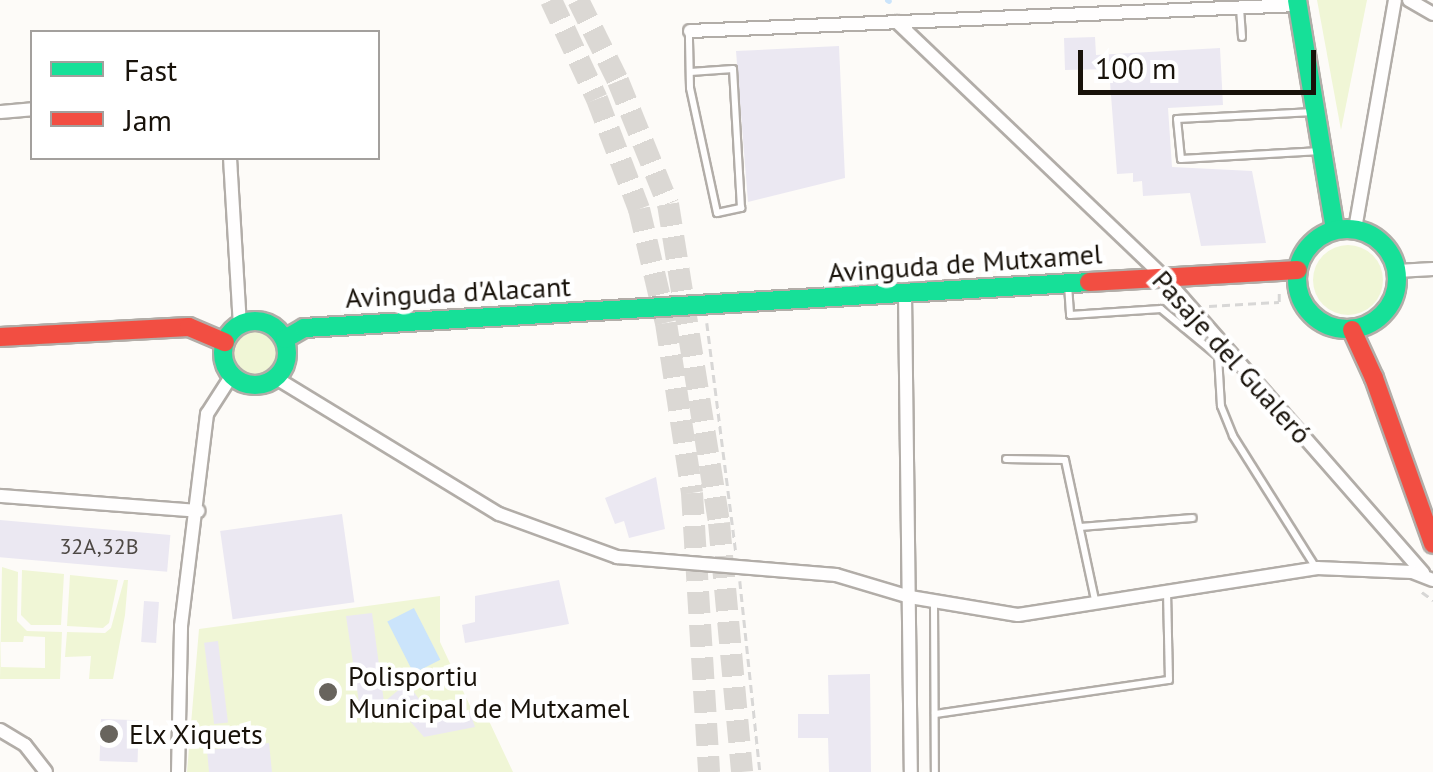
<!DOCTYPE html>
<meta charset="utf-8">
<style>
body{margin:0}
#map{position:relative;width:1433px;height:772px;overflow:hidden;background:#fdfbf8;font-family:"PT Sans",sans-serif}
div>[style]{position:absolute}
.green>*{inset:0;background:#f0f6d6}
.round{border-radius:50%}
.water>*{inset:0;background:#cbe4fb;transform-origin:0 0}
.stream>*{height:5px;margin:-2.5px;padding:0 2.5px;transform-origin:2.5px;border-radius:2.5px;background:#cbe4fb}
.building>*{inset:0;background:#ebe8f2;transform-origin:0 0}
.highway-tunnel>*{height:22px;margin-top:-11px;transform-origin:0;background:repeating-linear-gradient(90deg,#dbd8d4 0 22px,transparent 0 33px)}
.path>*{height:2.5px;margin-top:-1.25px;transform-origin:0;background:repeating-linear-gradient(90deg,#d8d7d6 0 8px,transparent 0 13px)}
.roads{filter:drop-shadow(2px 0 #b2ada8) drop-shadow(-2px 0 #b2ada8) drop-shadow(0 2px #b2ada8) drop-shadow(0 -2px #b2ada8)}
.lane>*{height:6px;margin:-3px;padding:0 3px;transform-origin:3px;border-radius:3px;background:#fffefe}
.street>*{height:12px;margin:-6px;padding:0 6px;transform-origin:6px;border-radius:6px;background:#fffefe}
.fast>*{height:18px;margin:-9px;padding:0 9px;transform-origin:9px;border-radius:9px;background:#16e098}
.fast>.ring{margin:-9px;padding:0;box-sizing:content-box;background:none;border:18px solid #16e098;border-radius:50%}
.jam>*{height:18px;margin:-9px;padding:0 9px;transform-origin:9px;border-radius:9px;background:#f24e42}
.dots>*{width:28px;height:28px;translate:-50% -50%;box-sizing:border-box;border:5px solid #fff;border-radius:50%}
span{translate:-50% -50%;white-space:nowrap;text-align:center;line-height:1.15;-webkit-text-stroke:9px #fff;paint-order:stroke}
.number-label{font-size:22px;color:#4d4844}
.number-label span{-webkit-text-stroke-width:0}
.street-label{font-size:28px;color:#18120a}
.poi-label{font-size:28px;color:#18120a}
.left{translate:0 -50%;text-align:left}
.legend{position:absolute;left:30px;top:30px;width:350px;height:130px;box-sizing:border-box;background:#fff;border:2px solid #a3a09d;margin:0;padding:12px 18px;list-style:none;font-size:30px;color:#18120a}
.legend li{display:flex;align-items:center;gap:20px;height:50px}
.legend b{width:50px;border:2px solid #a3a09d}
.scale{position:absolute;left:1078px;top:50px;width:238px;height:45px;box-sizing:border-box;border:5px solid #18120a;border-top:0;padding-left:12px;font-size:30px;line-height:35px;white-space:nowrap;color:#18120a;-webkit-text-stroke:8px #fff;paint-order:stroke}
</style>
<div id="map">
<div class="green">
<i style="clip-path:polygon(1317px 0,1367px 0,1341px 130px)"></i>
<i class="round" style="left:1313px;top:245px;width:70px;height:70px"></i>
<i class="round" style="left:230px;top:328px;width:50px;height:50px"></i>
<i style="clip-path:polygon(evenodd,2px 567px,18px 572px,17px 621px,27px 631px,62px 632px,60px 679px,0 679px,2px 567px,24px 636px,45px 637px,45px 668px,1px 667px,1px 642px,23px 642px,24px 636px)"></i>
<i style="clip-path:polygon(22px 570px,64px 574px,61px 625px,31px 625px,21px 615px)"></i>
<i style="clip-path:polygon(70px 575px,118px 580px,109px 623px,103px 628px,67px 626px)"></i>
<i style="clip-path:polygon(124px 580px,128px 580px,125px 615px,113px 679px,89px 679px,91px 656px,65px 657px,67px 632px,105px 633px,111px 628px)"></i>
<i style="clip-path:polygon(440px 596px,440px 642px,471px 708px,481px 704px,513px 772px,187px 772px,199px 629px)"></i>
</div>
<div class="water">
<i style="left:414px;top:608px;width:58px;height:30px;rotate:63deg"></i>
</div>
<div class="stream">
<i style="left:887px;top:0;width:2px;rotate:27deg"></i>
</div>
<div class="building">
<i style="clip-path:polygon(1095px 37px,1096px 55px,1220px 48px,1223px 105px,1168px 108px,1172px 167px,1252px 171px,1266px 243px,1201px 246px,1190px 193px,1143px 196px,1142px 181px,1133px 182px,1133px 173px,1117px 174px,1109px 69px,1065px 70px,1064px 38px)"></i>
<i style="clip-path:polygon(839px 46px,845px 178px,748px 202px,736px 51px)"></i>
<i style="clip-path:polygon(656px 477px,665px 529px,629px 538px,624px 521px,615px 524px,605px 498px)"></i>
<i style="left:342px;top:514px;width:89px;height:123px;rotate:82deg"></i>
<i style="left:0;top:520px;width:171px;height:37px;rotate:5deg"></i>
<i style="clip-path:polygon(559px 580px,569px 624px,465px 643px,462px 625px,475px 622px,475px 596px)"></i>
<i style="left:144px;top:601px;width:15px;height:41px;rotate:4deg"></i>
<i style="clip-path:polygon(372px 613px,384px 702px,407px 683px,422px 703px,451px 715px,470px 712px,475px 727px,424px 737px,400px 710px,361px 716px,346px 616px)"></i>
<i style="left:218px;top:641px;width:82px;height:14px;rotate:83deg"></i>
<i style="clip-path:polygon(870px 674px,871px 772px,829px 772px,828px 738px,798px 738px,798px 714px,829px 714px,828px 675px)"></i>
<i style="left:101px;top:719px;width:38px;height:42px;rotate:2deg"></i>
<i style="clip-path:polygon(269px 743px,272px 772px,209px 772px,207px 750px)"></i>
</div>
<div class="highway-tunnel">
<i style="left:551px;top:0;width:109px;rotate:65.1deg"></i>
<i style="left:597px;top:99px;width:118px;rotate:69.1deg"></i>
<i style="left:639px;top:209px;width:117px;rotate:76.7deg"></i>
<i style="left:666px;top:323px;width:172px;rotate:81.3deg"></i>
<i style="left:692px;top:493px;width:280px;rotate:86.5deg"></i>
<i style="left:578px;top:0;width:90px;rotate:63.7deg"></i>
<i style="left:618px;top:81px;width:133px;rotate:67.9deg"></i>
<i style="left:668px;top:204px;width:323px;rotate:80.9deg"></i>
<i style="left:719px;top:523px;width:250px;rotate:84.7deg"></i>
</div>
<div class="path">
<i style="left:1209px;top:306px;width:70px;rotate:-3.3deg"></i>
<i style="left:1279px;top:302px;width:11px;rotate:-90deg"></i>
<i style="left:707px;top:323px;width:232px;rotate:82.8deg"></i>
<i style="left:740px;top:581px;width:192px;rotate:84deg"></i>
<i style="left:1422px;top:592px;width:14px;rotate:36deg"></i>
</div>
<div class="roads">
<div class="lane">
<i style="left:1240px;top:8px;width:29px;rotate:86deg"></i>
<i style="left:689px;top:32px;width:8px;rotate:90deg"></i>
<i style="left:689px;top:40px;width:48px;rotate:88.8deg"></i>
<i style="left:690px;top:88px;width:128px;rotate:77.8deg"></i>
<i style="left:717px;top:213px;width:25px;rotate:-12deg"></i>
<i style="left:741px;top:208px;width:139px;rotate:-93.3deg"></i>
<i style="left:733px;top:69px;width:43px;rotate:176deg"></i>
<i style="left:1314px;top:112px;width:137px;rotate:177.1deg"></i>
<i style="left:1177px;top:119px;width:40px;rotate:84.3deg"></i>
<i style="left:1181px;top:159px;width:140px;rotate:-3.3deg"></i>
<i style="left:1068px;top:285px;width:30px;rotate:86deg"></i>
<i style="left:1070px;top:315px;width:91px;rotate:-3.8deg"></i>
<i style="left:1161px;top:309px;width:74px;rotate:39.5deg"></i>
<i style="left:1218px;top:356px;width:50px;rotate:86.6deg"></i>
<i style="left:1221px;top:406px;width:32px;rotate:68deg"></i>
<i style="left:1233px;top:436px;width:156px;rotate:57.8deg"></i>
<i style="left:1006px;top:459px;width:59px;rotate:1deg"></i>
<i style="left:1065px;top:460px;width:147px;rotate:77.9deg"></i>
<i style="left:1080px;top:527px;width:113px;rotate:-4.6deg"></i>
<i style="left:934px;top:603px;width:169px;rotate:89.7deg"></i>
<i style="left:935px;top:714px;width:236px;rotate:-8.3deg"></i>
<i style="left:1169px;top:680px;width:86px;rotate:-91.3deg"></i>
</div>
<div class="street">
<i style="left:1409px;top:0;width:28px;rotate:30deg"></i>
<i style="left:897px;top:22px;width:371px;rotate:43.7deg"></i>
<i style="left:1165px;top:278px;width:392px;rotate:48.8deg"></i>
<i style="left:690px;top:31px;width:609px;rotate:-2.45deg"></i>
<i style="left:0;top:112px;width:32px;rotate:-5deg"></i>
<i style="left:230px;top:158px;width:166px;rotate:86.6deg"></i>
<i style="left:1355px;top:229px;width:232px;rotate:-80.1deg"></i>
<i style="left:1397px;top:271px;width:36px;rotate:-3deg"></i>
<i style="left:905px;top:294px;width:478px;rotate:89.3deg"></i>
<i style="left:276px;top:378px;width:261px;rotate:31.4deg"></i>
<i style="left:499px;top:514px;width:126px;rotate:20deg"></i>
<i style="left:617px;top:557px;width:220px;rotate:4.7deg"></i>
<i style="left:836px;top:575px;width:77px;rotate:16.6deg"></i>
<i style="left:910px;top:597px;width:109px;rotate:9.5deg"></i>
<i style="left:1018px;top:615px;width:303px;rotate:-8.9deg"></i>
<i style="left:1317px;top:568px;width:95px;rotate:2.4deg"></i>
<i style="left:1412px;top:572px;width:22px;rotate:21deg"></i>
<i style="left:0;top:496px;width:199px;rotate:4.3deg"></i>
<i style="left:0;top:730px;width:29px;rotate:31deg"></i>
<i style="left:25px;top:745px;width:34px;rotate:52deg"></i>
<i style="left:178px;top:772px;width:146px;rotate:-88.8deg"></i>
<i style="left:181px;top:626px;width:214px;rotate:-83deg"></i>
<i style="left:207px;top:414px;width:46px;rotate:-57.3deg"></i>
</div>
<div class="fast">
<i style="left:1297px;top:0;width:232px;rotate:80.6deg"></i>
<i class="ring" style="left:1297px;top:229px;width:82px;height:82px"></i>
<i class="ring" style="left:223px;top:321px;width:46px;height:46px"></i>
<i style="left:285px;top:339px;width:22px;rotate:-30deg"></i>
<i style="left:304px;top:328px;width:786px;rotate:-3.35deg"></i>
</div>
<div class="jam">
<i style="left:1089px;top:282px;width:209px;rotate:-3.3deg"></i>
<i style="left:1352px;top:330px;width:53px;rotate:65.4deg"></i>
<i style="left:1374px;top:378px;width:176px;rotate:70.4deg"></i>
<i style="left:0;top:337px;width:189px;rotate:-3deg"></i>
<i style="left:189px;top:327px;width:39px;rotate:23deg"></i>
</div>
</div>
<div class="dots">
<i style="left:328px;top:692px;background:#68645d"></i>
<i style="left:109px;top:734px;background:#68645d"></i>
</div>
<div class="number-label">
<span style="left:99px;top:547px">32A,32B</span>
</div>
<div class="street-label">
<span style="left:965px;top:263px;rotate:-4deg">Avinguda de Mutxamel</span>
<span style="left:458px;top:292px;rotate:-3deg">Avinguda d'Alacant</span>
<span style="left:1232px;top:357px;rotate:48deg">Pasaje del Gualeró</span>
</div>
<div class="poi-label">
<span class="left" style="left:348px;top:692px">Polisportiu<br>Municipal de Mutxamel</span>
<span class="left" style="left:129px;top:734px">Elx Xiquets</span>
</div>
<ul class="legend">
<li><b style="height:12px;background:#16e098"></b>Fast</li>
<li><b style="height:12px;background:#f24e42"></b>Jam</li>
</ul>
<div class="scale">100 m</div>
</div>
